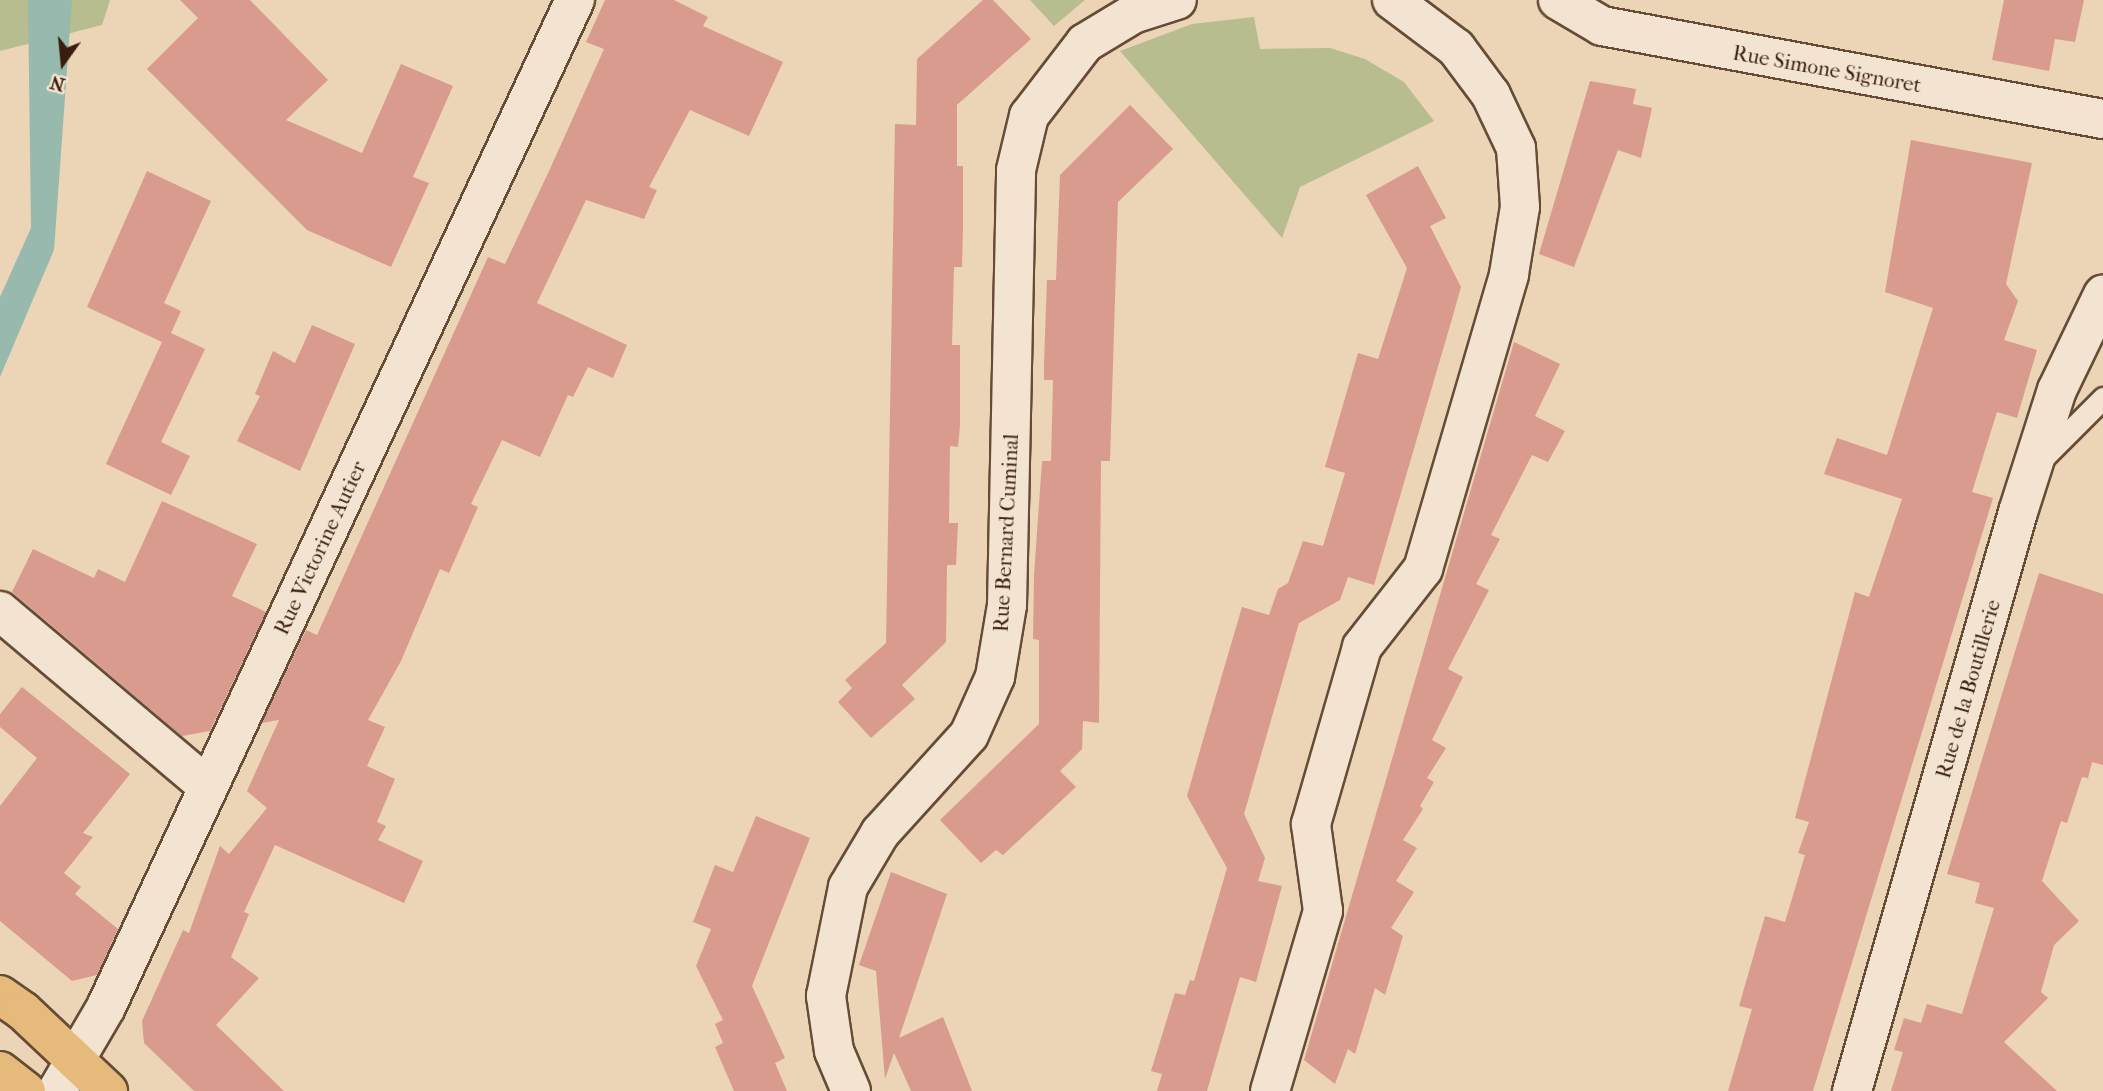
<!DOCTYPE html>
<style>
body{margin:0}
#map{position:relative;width:2103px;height:1091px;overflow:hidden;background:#ebd5b6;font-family:"IM FELL French Canon",serif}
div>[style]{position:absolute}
.green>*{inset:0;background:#b7bd8e}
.water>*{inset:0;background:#98b9ae}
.building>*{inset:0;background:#d99b8d}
.roads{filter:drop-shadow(2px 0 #664c37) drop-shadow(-2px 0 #664c37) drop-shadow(0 2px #664c37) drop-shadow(0 -2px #664c37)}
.service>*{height:21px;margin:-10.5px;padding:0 10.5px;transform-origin:10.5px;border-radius:10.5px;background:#f2e4d0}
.minor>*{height:38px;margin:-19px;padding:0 19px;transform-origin:19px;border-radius:19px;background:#f2e4d0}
.tertiary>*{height:38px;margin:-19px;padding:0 19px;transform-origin:19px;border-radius:19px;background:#f2e4d0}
.primary>*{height:38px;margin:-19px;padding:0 19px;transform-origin:19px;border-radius:19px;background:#e6ba7b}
span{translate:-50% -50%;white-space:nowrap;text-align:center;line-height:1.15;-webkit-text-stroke:5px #f2e4d0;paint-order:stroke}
.street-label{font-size:21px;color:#3a1e0d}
.north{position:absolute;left:28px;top:28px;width:70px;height:70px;-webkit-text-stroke:5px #f2e4d0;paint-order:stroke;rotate:195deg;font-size:19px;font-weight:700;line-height:28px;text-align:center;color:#3a1e0d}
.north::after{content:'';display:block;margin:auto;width:24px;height:32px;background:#3a1e0d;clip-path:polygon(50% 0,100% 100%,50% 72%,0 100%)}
</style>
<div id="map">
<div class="green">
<i style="clip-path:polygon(0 0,110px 0,102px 25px,0 51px)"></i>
<i style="clip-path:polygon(1030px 0,1085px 0,1054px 26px)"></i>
<i style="clip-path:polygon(1254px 17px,1260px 49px,1330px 48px,1365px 59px,1404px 82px,1434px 121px,1300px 187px,1282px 238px,1120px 51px,1192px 24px)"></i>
</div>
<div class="water">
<i style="clip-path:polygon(28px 0,72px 0,54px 250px,0 377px,0 297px,31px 228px)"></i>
</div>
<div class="building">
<i style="clip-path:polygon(180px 0,250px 0,328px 80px,286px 120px,362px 153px,401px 64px,453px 86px,413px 177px,429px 183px,391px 267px,307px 230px,147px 69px,198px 18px)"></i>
<i style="clip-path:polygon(605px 0,674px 0,708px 17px,703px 26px,783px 62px,749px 136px,690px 110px,649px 187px,657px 190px,644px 219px,586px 200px,537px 303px,627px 345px,613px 378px,588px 367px,573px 397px,568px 395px,540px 457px,502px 440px,471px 504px,478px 507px,449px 573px,440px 569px,401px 661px,368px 720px,385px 727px,367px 766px,395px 779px,377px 822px,386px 826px,378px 840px,423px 861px,404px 903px,275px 845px,244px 912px,249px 914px,231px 957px,259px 978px,216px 1025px,284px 1091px,194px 1091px,144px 1043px,142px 1021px,183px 930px,189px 933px,220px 846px,229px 854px,267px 808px,247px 791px,279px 720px,262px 723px,306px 630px,317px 635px,488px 257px,505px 264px,549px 171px,604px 49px,586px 42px)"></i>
<i style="clip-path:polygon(983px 0,993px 0,1031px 39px,957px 105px,957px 166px,963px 166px,963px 227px,962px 267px,954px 267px,952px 345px,960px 345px,960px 426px,958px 447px,950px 446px,949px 523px,958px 523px,956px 565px,947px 565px,946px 642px,902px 685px,915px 699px,871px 738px,838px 702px,852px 688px,845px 680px,886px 643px,895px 124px,916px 125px,917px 59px)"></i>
<i style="clip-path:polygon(2004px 0,2084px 0,2075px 42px,2055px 39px,2049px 71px,1992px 60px)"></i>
<i style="clip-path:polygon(1590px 81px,1636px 89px,1633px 104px,1652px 108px,1641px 158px,1618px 150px,1574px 267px,1539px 254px)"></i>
<i style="clip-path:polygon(1130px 105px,1173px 149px,1118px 202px,1110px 461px,1101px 461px,1099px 723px,1083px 721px,1082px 749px,1060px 771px,1076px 787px,1003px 855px,996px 850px,981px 863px,940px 820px,1039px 724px,1039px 640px,1033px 639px,1034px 576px,1042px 461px,1051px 461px,1053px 380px,1044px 380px,1044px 362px,1047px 280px,1056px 280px,1060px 175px)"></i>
<i style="clip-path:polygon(1911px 140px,2032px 163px,2006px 284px,2018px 301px,2004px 340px,2037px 350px,2017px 418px,1997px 412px,1972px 492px,1993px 498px,1813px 1091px,1728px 1091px,1752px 1009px,1739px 1006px,1765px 916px,1785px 922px,1805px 855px,1798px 853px,1809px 822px,1795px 818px,1855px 592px,1869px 597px,1902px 499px,1824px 474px,1837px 438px,1887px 455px,1933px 308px,1885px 292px)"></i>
<i style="clip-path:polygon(1418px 166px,1446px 218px,1430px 226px,1461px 287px,1452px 319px,1374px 585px,1348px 577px,1340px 600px,1299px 623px,1244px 814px,1265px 858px,1258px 881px,1282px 886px,1256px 982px,1240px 977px,1207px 1091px,1157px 1091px,1162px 1074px,1151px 1071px,1175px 993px,1185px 995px,1190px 980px,1194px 981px,1227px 868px,1187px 796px,1205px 733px,1242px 607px,1269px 615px,1278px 589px,1288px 583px,1303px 541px,1323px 546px,1345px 473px,1325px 467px,1358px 353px,1378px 359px,1407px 268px,1366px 195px)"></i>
<i style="clip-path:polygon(147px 171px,211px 201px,164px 303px,181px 311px,171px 333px,205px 349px,161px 442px,190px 456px,171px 495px,106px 464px,162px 342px,87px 307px)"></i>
<i style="clip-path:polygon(312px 325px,355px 344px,300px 471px,237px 441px,260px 396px,255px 394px,273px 351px,295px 363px)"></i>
<i style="clip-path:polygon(1514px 342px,1560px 364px,1535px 416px,1565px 431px,1548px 462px,1532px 455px,1491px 535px,1500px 539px,1476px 584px,1489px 590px,1448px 669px,1463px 677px,1432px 740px,1446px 748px,1427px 778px,1434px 782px,1420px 806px,1423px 809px,1403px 840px,1417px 848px,1396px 881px,1414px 892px,1391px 928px,1403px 936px,1385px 995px,1375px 988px,1355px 1054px,1348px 1049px,1335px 1084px,1304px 1060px)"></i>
<i style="clip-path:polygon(162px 501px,257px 544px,232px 596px,266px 612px,210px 731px,182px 736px,12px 592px,33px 549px,94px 578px,98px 569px,125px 582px)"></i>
<i style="clip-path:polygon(2039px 573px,2103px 594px,2103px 765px,2092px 762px,2088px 778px,2082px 777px,2067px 823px,2061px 821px,2042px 881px,2079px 921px,2054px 945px,2041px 992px,2048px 998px,2004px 1042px,2057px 1091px,1891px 1091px,1903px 1052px,1894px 1050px,1904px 1018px,1921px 1023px,1927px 1004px,1962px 1014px,1994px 908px,1975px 903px,1980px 883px,1947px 874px)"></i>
<i style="clip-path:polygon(22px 687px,130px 774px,83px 833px,93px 837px,64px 873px,81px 887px,75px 894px,118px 929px,97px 975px,72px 981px,0 921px,0 806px,37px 758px,0 727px,0 714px)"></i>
<i style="clip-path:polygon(756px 816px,810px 838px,752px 986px,785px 1058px,775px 1063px,787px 1091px,734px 1091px,715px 1047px,723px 1043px,715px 1024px,723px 1020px,696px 966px,711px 929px,693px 922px,715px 865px,733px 872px)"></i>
<i style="clip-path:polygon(891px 872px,947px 894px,899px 1038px,943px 1017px,972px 1091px,911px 1091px,894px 1053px,885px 1079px,876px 971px,859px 965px)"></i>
</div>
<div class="roads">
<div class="service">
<i style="left:2041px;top:460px;width:88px;rotate:-45deg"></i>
</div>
<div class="minor">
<i style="left:1558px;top:0;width:51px;rotate:30.6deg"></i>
<i style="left:1602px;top:26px;width:510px;rotate:10.52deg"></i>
<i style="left:0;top:611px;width:272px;rotate:40.2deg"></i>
<i style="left:57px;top:1091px;width:97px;rotate:-59.7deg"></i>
<i style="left:106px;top:1007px;width:1111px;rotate:-65.03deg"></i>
<i style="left:851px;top:1091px;width:43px;rotate:-113deg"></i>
<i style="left:834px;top:1051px;width:56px;rotate:-98.3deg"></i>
<i style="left:826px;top:996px;width:111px;rotate:-78.6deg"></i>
<i style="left:848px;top:887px;width:63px;rotate:-59.3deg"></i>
<i style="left:880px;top:833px;width:132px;rotate:-47.8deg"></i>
<i style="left:969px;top:735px;width:64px;rotate:-65.9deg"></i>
<i style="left:995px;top:677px;width:73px;rotate:-80.5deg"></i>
<i style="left:1007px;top:605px;width:435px;rotate:-88.8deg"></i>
<i style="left:1016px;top:170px;width:56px;rotate:-76.5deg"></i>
<i style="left:1029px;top:116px;width:92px;rotate:-52.5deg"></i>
<i style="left:1085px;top:43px;width:56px;rotate:-31.1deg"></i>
<i style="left:1133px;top:14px;width:46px;rotate:-17.7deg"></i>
<i style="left:1270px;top:1091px;width:188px;rotate:-73.6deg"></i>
<i style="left:1323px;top:911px;width:88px;rotate:-97.9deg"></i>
<i style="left:1311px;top:824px;width:184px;rotate:-73.9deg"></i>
<i style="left:1362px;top:647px;width:99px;rotate:-52deg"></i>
<i style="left:1423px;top:569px;width:307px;rotate:-73.7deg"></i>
<i style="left:1509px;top:274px;width:68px;rotate:-80.7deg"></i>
<i style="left:1520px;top:207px;width:59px;rotate:-93.9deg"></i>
<i style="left:1516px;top:148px;width:59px;rotate:-115.3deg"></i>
<i style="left:1491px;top:95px;width:59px;rotate:-126.7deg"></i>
<i style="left:1456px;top:48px;width:80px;rotate:-143.1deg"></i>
</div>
<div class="tertiary">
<i style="left:1852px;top:1091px;width:602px;rotate:-74deg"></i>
<i style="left:2018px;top:512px;width:128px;rotate:-72.3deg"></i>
<i style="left:2057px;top:390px;width:106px;rotate:-64.2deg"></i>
</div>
<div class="primary">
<i style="left:0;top:995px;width:28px;rotate:35deg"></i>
<i style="left:23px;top:1011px;width:117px;rotate:43.3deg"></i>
<i style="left:0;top:1071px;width:33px;rotate:38deg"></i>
</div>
</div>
<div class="street-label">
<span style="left:1827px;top:69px;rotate:10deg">Rue Simone Signoret</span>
<span style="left:1006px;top:533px;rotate:-87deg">Rue Bernard Cuminal</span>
<span style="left:320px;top:548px;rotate:-65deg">Rue Victorine Autier</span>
<span style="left:1968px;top:689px;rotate:-74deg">Rue de la Boutillerie</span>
</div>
<div class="north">N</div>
</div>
